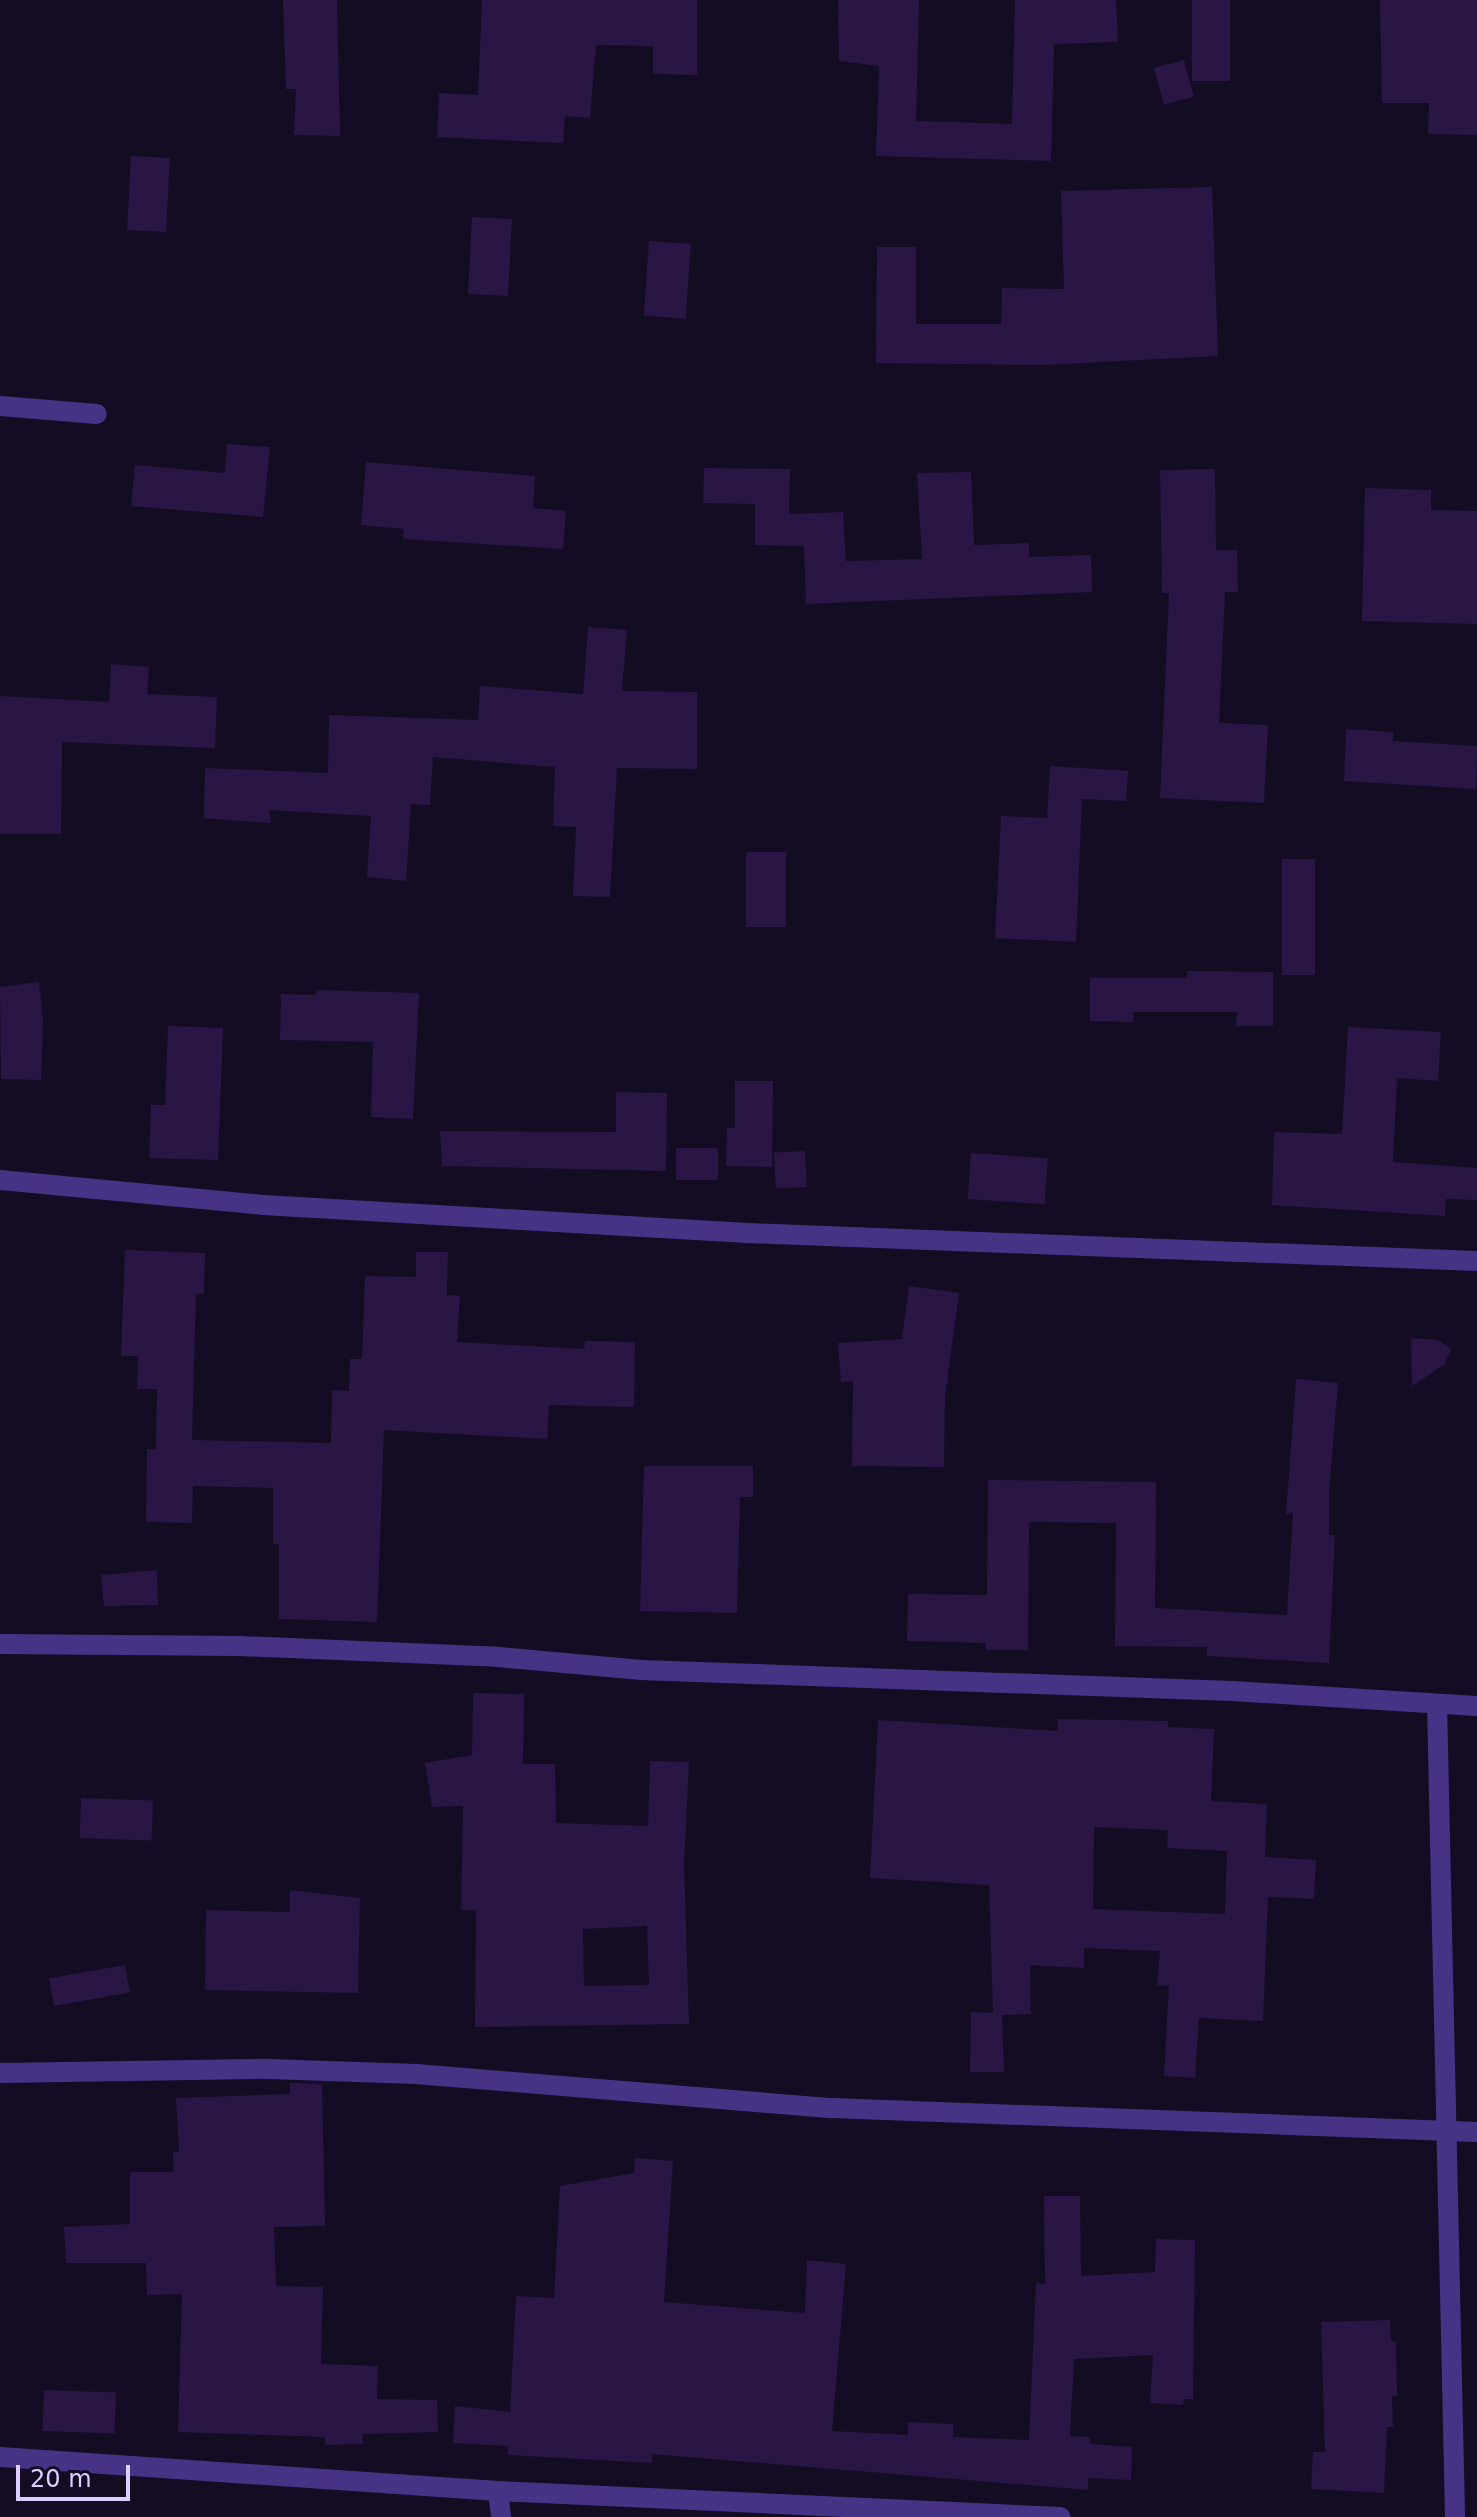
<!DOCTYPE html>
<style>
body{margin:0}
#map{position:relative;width:1477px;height:2517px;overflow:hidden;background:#140c23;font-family:"DejaVu Sans",sans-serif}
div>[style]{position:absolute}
.building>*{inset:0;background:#291645;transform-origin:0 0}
.minor>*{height:20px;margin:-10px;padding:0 10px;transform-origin:10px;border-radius:10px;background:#473386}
span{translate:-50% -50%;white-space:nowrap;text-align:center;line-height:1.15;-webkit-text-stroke:7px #140c23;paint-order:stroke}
.scale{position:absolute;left:16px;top:2465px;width:114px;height:36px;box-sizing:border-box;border:4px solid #ddceff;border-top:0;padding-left:10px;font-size:24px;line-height:28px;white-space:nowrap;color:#ddceff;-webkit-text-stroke:6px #140c23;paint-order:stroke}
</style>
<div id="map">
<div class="building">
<i style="clip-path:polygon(283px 0,337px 0,340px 136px,294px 135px,296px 89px,286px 89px)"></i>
<i style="clip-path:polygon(482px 0,697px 0,697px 75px,653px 74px,653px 46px,596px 45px,590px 118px,565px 116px,563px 143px,437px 137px,439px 93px,478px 95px)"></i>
<i style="clip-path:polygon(838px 0,919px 0,916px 121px,1012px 124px,1015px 0,1116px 0,1118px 42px,1054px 44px,1051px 161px,876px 156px,879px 66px,839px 61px)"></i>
<i style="left:1192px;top:0;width:38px;height:81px"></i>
<i style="clip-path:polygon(1380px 0,1477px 0,1477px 135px,1428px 134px,1429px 103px,1382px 103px)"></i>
<i style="left:1184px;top:60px;width:38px;height:31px;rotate:75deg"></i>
<i style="left:131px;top:156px;width:39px;height:74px;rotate:3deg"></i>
<i style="clip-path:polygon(1212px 187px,1218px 356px,1043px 365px,876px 363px,877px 247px,916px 247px,916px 324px,1001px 324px,1002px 288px,1064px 289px,1061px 191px)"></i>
<i style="left:472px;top:217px;width:40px;height:77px;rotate:3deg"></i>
<i style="left:649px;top:241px;width:42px;height:75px;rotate:4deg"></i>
<i style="clip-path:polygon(227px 444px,270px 447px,263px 517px,131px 506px,135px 465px,225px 473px)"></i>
<i style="clip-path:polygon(366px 462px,535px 476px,533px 508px,566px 511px,563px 549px,403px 539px,404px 529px,361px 525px)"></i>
<i style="clip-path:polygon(704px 468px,790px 469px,789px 514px,843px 512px,846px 561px,922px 559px,917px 473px,971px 472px,974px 545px,1029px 543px,1029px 557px,1091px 555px,1092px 592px,806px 604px,804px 546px,755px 545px,755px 504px,703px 503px)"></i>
<i style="clip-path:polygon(1215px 469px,1216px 550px,1237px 550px,1238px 592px,1225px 592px,1219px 723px,1268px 725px,1264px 803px,1160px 798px,1169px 593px,1162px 593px,1160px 470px)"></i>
<i style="clip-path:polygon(1365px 488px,1431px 490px,1431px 510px,1477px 511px,1477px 624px,1362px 621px)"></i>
<i style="clip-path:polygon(588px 627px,627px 630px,622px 691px,697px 692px,697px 769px,617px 768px,610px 897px,573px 896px,576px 827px,553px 826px,555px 767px,433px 757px,430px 805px,411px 804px,406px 881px,367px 877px,371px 816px,269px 810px,271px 823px,204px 818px,205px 768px,328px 773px,329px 715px,478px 720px,480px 686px,583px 694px)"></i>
<i style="clip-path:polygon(111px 664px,149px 667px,147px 694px,217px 697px,215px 748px,62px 742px,61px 834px,0 834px,0 696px,109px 702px)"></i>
<i style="clip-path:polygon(1346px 729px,1393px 732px,1393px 741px,1477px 746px,1476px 789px,1344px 781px)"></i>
<i style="clip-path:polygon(1050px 766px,1128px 771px,1126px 801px,1082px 799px,1076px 942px,995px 938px,1001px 816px,1047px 818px)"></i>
<i style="left:746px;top:852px;width:40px;height:75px"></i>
<i style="left:1282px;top:859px;width:33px;height:116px"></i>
<i style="clip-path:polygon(1187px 971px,1273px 972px,1273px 1026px,1236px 1026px,1237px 1012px,1133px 1012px,1134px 1022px,1090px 1021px,1090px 978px,1187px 978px)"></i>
<i style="clip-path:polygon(39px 982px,43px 1020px,41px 1080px,1px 1079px,0 987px)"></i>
<i style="clip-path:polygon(317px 990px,419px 993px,413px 1119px,371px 1117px,373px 1042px,280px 1040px,281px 994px,316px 995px)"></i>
<i style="clip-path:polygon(168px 1026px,223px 1028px,218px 1160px,149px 1158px,151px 1105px,165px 1105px)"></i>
<i style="clip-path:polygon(1348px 1027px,1441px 1032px,1438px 1081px,1397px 1078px,1393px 1162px,1477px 1168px,1477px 1200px,1446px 1199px,1445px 1216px,1272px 1205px,1274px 1132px,1342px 1134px)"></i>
<i style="clip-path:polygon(735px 1081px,773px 1081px,772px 1167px,726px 1166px,727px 1128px,735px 1128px)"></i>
<i style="clip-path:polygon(616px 1092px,667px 1093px,666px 1171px,442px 1166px,440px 1131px,616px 1132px)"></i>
<i style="left:676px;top:1148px;width:42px;height:32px"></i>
<i style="left:805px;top:1151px;width:36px;height:31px;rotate:87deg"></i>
<i style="left:971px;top:1153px;width:77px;height:46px;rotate:4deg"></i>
<i style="clip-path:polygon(125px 1250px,205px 1253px,204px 1294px,196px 1294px,192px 1440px,331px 1443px,332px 1390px,349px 1391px,350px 1359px,362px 1359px,365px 1276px,416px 1277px,416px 1252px,448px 1252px,447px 1295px,460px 1296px,457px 1342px,584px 1349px,585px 1341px,635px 1342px,634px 1407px,549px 1405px,547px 1439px,384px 1430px,377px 1622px,279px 1619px,279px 1544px,273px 1544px,273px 1488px,193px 1486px,192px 1523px,146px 1522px,147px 1449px,156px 1449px,157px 1389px,137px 1389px,138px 1356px,121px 1356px)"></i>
<i style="clip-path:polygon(909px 1286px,959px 1293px,945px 1397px,944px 1467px,852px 1466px,853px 1381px,841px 1382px,838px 1343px,902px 1339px)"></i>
<i style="clip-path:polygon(1411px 1338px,1438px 1340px,1451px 1349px,1445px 1364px,1412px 1386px)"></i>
<i style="clip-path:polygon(1296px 1379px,1338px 1383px,1329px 1493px,1329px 1535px,1335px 1535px,1329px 1663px,1207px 1656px,1207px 1647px,1115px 1646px,1116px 1523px,1029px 1522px,1028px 1650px,986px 1650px,986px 1643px,907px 1641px,908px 1594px,987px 1595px,988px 1480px,1156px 1482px,1155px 1608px,1287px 1615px,1293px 1512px,1286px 1514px)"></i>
<i style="clip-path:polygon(644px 1466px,753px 1466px,753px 1497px,740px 1497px,737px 1613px,640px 1611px)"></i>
<i style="clip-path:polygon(157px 1570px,158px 1605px,104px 1606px,101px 1575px)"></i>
<i style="clip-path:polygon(evenodd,473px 1693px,524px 1694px,523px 1764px,555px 1764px,556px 1823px,648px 1826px,650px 1761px,689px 1762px,684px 1865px,689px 2024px,475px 2027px,476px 1910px,461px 1910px,463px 1806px,432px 1807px,425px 1763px,472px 1755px,473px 1693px,647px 1926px,649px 1985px,584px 1986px,583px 1929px,647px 1926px)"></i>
<i style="clip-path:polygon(evenodd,1058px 1719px,1168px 1721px,1168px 1727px,1214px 1729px,1211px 1801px,1267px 1804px,1265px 1857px,1316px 1860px,1314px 1899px,1268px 1897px,1263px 2021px,1199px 2018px,1195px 2078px,1164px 2076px,1169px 1986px,1157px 1985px,1160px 1951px,1084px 1948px,1084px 1968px,1030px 1965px,1031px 2014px,1002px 2015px,1004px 2072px,970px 2072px,971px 2012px,993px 2013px,989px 1885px,870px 1878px,878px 1720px,1058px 1731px,1058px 1719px,1094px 1827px,1168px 1830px,1167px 1848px,1227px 1851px,1225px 1914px,1093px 1909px,1094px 1827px)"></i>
<i style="left:81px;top:1798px;width:72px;height:40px;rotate:2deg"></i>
<i style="clip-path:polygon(290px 1890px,360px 1898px,358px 1993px,205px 1990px,206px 1910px,290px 1912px)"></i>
<i style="left:125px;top:1965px;width:28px;height:77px;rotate:80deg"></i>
<i style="clip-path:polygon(290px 2083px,322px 2084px,325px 2226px,274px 2227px,276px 2286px,323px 2287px,321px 2364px,378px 2366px,377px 2399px,437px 2400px,438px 2432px,362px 2434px,363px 2444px,325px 2445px,325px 2437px,178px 2432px,182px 2294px,147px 2295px,146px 2263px,66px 2263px,64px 2227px,130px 2224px,130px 2172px,174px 2172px,173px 2152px,179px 2152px,176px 2098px,290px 2094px)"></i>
<i style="clip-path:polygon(635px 2158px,673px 2161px,664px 2302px,805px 2313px,807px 2260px,846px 2264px,832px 2431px,908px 2435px,908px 2422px,953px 2424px,953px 2437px,1029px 2440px,1036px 2283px,1045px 2284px,1044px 2196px,1080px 2196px,1081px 2276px,1155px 2272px,1156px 2239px,1195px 2240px,1193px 2399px,1184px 2399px,1183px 2405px,1150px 2403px,1153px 2355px,1074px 2359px,1070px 2436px,1090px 2437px,1090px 2444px,1132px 2447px,1131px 2480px,1088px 2478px,1088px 2490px,652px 2454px,652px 2463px,508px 2455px,508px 2446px,453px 2443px,455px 2406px,510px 2412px,516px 2296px,554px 2298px,560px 2186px,634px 2173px)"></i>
<i style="clip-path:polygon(1390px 2320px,1391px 2341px,1396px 2342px,1397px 2396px,1392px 2396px,1393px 2427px,1387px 2427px,1384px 2493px,1311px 2489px,1313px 2452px,1325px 2452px,1321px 2322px)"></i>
<i style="left:44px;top:2390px;width:72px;height:41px;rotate:2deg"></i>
</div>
<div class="minor">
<i style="left:0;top:406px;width:97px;rotate:4.7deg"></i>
<i style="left:0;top:1180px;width:264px;rotate:5.4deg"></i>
<i style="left:263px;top:1205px;width:485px;rotate:3.3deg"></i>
<i style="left:747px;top:1233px;width:731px;rotate:2.2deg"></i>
<i style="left:0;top:1644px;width:240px;rotate:0.5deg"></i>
<i style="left:240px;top:1646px;width:258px;rotate:2.4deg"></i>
<i style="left:498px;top:1657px;width:144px;rotate:5.2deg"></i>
<i style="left:641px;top:1670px;width:591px;rotate:2.04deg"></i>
<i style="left:1232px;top:1691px;width:245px;rotate:3.5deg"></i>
<i style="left:1437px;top:1704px;width:813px;rotate:88.73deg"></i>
<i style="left:0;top:2073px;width:268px;rotate:-0.9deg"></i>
<i style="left:268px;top:2069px;width:148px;rotate:1.9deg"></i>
<i style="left:416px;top:2074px;width:417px;rotate:4.7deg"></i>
<i style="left:832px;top:2108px;width:645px;rotate:2.13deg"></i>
<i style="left:0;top:2457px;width:499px;rotate:3.9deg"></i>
<i style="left:498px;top:2491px;width:563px;rotate:2.65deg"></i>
<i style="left:498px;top:2491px;width:26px;rotate:83deg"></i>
</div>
<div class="scale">20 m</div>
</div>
